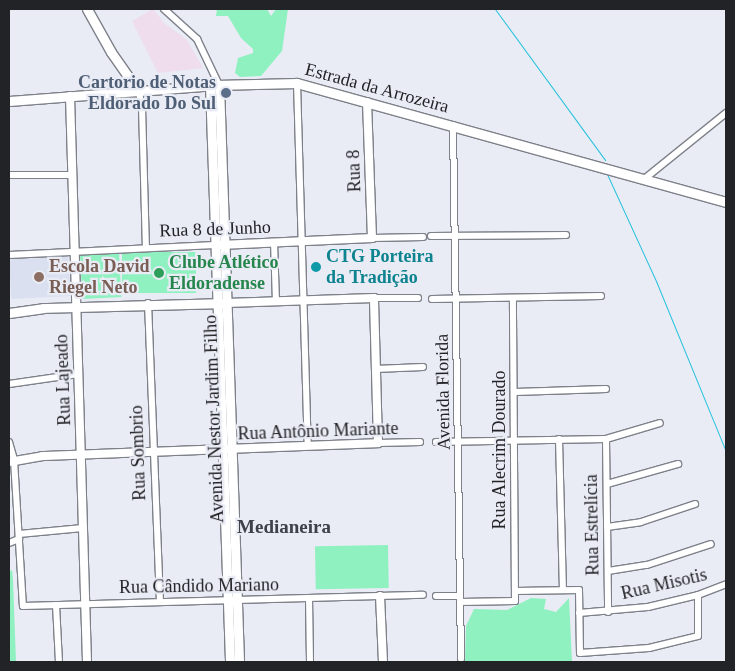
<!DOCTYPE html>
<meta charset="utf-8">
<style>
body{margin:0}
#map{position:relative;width:735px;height:671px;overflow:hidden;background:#e9ecf5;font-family:"Times New Roman",serif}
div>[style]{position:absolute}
.industrial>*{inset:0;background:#efdcec}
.built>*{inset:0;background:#dae0f0;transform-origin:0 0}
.green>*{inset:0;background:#8ff1c0;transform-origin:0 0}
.stream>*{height:1px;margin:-0.5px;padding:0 0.5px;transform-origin:0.5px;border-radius:0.5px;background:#26c2dd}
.roads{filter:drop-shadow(1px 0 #7e8189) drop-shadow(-1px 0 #7e8189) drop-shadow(0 1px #7e8189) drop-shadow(0 -1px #7e8189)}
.minor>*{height:6px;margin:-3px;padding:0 3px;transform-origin:3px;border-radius:3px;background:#fff}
.tertiary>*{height:8px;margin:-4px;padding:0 4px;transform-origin:4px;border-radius:4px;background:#fff}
.secondary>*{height:9px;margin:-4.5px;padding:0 4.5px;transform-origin:4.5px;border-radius:4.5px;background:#fff}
.dots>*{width:14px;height:14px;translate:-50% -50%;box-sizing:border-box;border:2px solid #e9ecf5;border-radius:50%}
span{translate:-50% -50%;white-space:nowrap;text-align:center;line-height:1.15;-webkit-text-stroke:4.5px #e9ecf5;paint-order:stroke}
.service-label{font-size:18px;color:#4e5e75;font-weight:700}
.right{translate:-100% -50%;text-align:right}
.street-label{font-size:18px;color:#222326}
.culture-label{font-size:18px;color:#0d838f;font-weight:700}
.left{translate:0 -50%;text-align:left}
.leisure-label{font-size:18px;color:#27864d;font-weight:700}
.education-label{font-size:18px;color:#785e54;font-weight:700}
.neighbourhood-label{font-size:19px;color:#3f4148;font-weight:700}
.frame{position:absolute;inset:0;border:10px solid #222326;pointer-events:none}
</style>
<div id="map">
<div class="industrial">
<i style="clip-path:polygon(153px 9px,164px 23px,187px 40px,203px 68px,158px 73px,132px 21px)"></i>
</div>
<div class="built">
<i style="left:68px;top:253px;width:43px;height:59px;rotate:87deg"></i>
</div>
<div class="green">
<i style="clip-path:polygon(217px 9px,267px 9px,271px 16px,276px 9px,288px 9px,282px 51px,261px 76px,240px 77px,235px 73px,238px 58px,253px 53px,253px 49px,241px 38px,228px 16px,216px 16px)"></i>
<i style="left:196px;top:252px;width:41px;height:74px;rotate:90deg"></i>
<i style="left:119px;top:253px;width:44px;height:39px;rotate:87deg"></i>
<i style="left:388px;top:545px;width:43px;height:73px;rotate:89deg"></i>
<i style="clip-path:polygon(12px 570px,13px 580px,16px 662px,9px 662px,9px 572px)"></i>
<i style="clip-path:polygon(531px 598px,546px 599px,544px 609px,556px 612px,569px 598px,572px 662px,465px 662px,466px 626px,474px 609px,507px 610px)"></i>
</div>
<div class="stream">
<i style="left:495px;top:9px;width:187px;rotate:53.9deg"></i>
<i style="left:607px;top:174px;width:118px;rotate:65.4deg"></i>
<i style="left:656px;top:281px;width:185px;rotate:67.7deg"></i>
</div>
<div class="roads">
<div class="minor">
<i style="left:164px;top:9px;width:45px;rotate:42.3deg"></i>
<i style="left:197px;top:39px;width:51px;rotate:64.4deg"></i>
<i style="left:297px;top:83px;width:363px;rotate:88.3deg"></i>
<i style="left:139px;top:92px;width:15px;rotate:79deg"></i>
<i style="left:142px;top:107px;width:140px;rotate:88.4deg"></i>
<i style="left:453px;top:125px;width:534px;rotate:89.14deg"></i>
<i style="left:9px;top:175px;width:63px"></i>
<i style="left:643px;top:180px;width:107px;rotate:-38.9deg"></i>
<i style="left:431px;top:236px;width:135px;rotate:-0.4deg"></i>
<i style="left:372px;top:238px;width:51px;rotate:-1.1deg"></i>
<i style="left:274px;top:242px;width:60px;rotate:88.1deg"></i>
<i style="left:9px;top:255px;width:206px;rotate:-2.8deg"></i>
<i style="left:374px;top:298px;width:44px"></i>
<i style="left:432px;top:299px;width:169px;rotate:-1deg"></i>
<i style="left:148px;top:303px;width:298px;rotate:87.7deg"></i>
<i style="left:375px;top:369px;width:48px;rotate:-2.4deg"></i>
<i style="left:9px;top:384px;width:70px;rotate:-8.2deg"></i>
<i style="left:514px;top:392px;width:92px;rotate:-1.9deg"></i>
<i style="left:559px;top:439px;width:151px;rotate:88.5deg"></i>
<i style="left:606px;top:439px;width:173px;rotate:89.3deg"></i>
<i style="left:9px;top:442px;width:19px;rotate:74deg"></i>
<i style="left:14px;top:460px;width:146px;rotate:86.5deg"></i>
<i style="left:23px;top:606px;width:400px;rotate:-1.6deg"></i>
<i style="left:436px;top:442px;width:170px;rotate:-1deg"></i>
<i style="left:606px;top:439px;width:56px;rotate:-16.5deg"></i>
<i style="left:378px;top:443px;width:42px;rotate:-1.4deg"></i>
<i style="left:607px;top:484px;width:74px;rotate:-15.7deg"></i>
<i style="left:607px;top:527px;width:34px;rotate:-8deg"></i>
<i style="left:641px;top:522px;width:57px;rotate:-18.4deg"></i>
<i style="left:19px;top:534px;width:64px;rotate:-5.4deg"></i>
<i style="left:9px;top:543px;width:11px;rotate:-22deg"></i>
<i style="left:608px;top:571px;width:39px;rotate:-9deg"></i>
<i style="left:647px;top:565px;width:67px;rotate:-18.2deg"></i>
<i style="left:515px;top:591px;width:64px;rotate:-0.9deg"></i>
<i style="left:579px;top:590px;width:63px;rotate:89.1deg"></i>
<i style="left:580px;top:653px;width:69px;rotate:-4.1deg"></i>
<i style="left:649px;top:648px;width:50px;rotate:-13.8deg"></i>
<i style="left:698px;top:636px;width:41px;rotate:-90deg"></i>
<i style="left:436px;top:596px;width:24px"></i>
<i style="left:309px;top:598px;width:64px;rotate:89.1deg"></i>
<i style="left:460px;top:602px;width:55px;rotate:-1deg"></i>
<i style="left:515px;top:601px;width:303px;rotate:-90.4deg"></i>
<i style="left:56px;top:605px;width:57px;rotate:87deg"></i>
<i style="left:579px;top:613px;width:69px;rotate:-5deg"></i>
<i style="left:648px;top:607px;width:51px;rotate:-13.5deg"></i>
<i style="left:698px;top:595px;width:30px;rotate:-21deg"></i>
</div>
<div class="tertiary">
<i style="left:70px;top:96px;width:566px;rotate:88.28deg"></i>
<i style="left:220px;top:245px;width:152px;rotate:-2.6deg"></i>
<i style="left:372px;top:238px;width:136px;rotate:-92.1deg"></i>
<i style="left:9px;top:462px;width:34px;rotate:-10deg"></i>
<i style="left:42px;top:456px;width:336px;rotate:-2.2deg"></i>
<i style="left:378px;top:443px;width:145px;rotate:-91.6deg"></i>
<i style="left:374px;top:298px;width:148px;rotate:178.1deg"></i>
<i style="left:380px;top:596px;width:66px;rotate:87.4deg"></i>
</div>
<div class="secondary">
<i style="left:87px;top:9px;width:49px;rotate:60.8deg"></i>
<i style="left:111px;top:52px;width:49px;rotate:55deg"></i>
<i style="left:210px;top:85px;width:577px;rotate:88.01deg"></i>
<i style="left:219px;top:85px;width:577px;rotate:88.01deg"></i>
<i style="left:9px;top:101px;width:207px;rotate:-4.4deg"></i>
<i style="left:215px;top:85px;width:82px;rotate:-1.4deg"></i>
<i style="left:297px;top:83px;width:445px;rotate:15.5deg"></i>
<i style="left:9px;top:313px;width:34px;rotate:-8deg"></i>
<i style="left:43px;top:308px;width:178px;rotate:-1.6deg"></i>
</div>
</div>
<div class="dots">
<i style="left:226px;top:93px;background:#5c6f8a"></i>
<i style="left:316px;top:267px;background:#0f9aa8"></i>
<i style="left:159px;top:273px;background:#2e9e5b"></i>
<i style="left:39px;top:277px;background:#8d6e63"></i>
</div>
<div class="service-label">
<span class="right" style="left:216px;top:93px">Cartorio de Notas<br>Eldorado Do Sul</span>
</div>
<div class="street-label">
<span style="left:377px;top:88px;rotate:15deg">Estrada da Arrozeira</span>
<span style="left:354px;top:171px;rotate:-92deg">Rua 8</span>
<span style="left:215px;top:229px;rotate:-2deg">Rua 8 de Junho</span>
<span style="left:63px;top:380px;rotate:-92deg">Rua Lajeado</span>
<span style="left:443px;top:392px;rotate:-91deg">Avenida Florida</span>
<span style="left:214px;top:419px;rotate:-92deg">Avenida Nestor Jardim Filho</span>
<span style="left:318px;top:431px;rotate:-2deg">Rua Antônio Mariante</span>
<span style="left:499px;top:450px;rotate:-90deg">Rua Alecrim Dourado</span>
<span style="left:138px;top:453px;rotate:-92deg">Rua Sombrio</span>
<span style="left:592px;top:525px;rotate:-91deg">Rua Estrelícia</span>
<span style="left:664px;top:584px;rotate:-13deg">Rua Misotis</span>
<span style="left:199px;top:586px;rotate:-1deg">Rua Cândido Mariano</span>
</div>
<div class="culture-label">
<span class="left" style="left:326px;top:267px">CTG Porteira<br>da Tradição</span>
</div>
<div class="leisure-label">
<span class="left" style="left:169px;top:273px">Clube Atlético<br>Eldoradense</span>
</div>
<div class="education-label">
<span class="left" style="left:49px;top:277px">Escola David<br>Riegel Neto</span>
</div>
<div class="neighbourhood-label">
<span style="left:284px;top:527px">Medianeira</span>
</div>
<div class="frame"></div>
</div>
